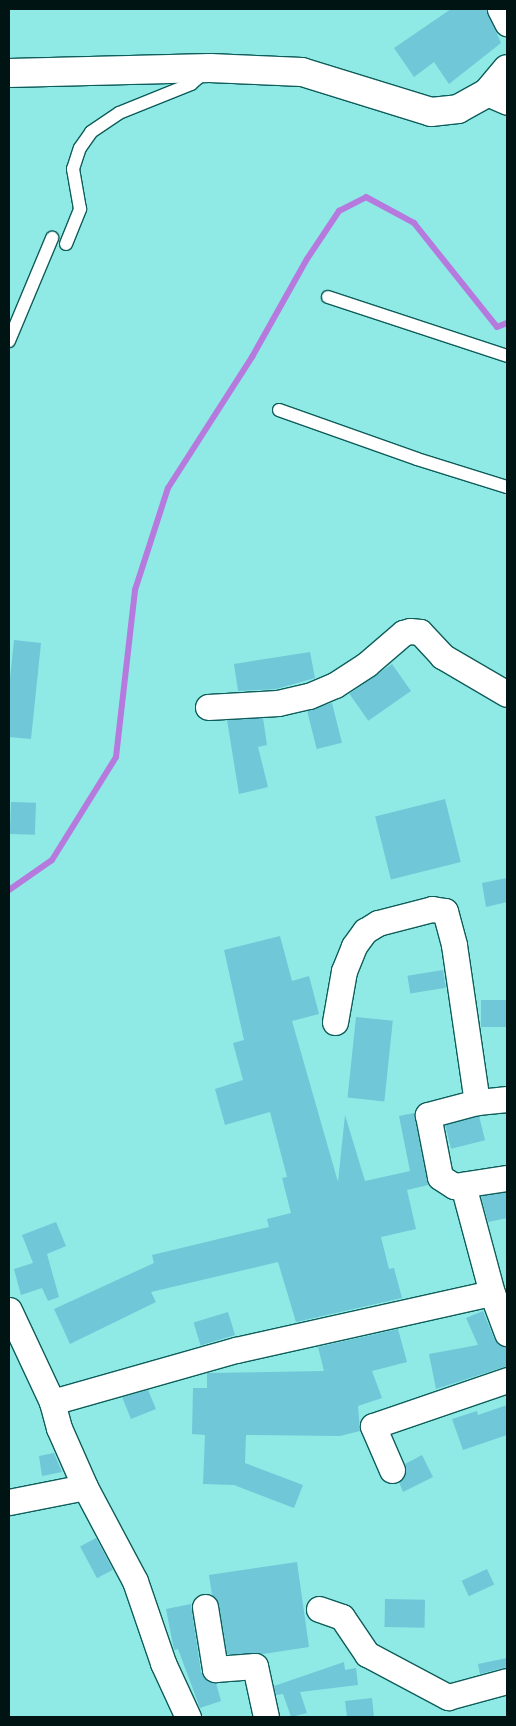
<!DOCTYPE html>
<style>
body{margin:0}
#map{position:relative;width:516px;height:1726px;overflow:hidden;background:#8feae5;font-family:Figtree,sans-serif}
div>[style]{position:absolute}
.stream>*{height:6px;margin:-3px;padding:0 3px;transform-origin:3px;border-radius:3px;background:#b67ade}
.building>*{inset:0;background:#6fc7d8;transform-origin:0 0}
.roads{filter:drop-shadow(1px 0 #0e5d5a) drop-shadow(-1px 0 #0e5d5a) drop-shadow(0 1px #0e5d5a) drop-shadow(0 -1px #0e5d5a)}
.service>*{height:12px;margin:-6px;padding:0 6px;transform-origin:6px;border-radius:6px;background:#fff}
.minor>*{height:25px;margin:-12.5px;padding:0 12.5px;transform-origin:12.5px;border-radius:12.5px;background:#fff}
.tertiary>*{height:28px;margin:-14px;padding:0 14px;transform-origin:14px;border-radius:14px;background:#fff}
span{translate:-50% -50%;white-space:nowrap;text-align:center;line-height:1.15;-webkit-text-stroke:5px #8feae5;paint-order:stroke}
.frame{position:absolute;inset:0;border:10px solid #001413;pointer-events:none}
</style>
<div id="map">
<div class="stream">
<i style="left:9px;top:890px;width:52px;rotate:-34.9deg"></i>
<i style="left:52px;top:860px;width:121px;rotate:-58.1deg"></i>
<i style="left:116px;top:757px;width:168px;rotate:-83.5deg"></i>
<i style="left:135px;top:590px;width:107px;rotate:-72.1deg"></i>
<i style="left:168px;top:488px;width:156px;rotate:-57.3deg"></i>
<i style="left:252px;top:357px;width:112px;rotate:-60.7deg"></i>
<i style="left:307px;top:259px;width:58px;rotate:-56.3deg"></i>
<i style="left:339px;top:211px;width:30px;rotate:-27deg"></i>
<i style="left:366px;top:197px;width:55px;rotate:28.4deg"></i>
<i style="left:414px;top:223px;width:133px;rotate:51.4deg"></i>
<i style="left:497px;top:327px;width:11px;rotate:-22deg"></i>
</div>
<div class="building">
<i style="clip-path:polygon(451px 9px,486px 9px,501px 43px,449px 84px,434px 62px,414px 77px,394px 48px)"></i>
<i style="clip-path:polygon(14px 640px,41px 643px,31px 739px,9px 737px,9px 689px)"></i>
<i style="clip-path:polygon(310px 652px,315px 678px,276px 689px,238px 691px,234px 664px)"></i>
<i style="left:392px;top:664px;width:33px;height:52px;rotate:55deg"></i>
<i style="left:332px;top:703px;width:41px;height:26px;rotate:76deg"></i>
<i style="clip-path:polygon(263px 718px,267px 745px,258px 747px,268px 787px,239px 794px,227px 720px)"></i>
<i style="left:445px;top:799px;width:65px;height:72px;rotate:76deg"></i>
<i style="left:11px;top:802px;width:25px;height:32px;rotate:2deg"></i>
<i style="clip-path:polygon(507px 878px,507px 902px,486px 907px,482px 883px)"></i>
<i style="clip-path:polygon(280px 936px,292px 981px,309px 976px,319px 1014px,292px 1021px,338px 1182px,345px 1115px,365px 1181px,410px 1171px,399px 1116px,414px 1113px,428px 1185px,407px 1190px,416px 1229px,381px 1237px,389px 1269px,394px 1268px,402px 1298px,296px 1322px,278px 1262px,151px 1292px,156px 1302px,70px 1344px,54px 1309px,154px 1263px,152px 1255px,269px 1227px,267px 1219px,291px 1213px,282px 1178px,287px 1177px,270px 1112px,225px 1125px,215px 1089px,243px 1080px,233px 1043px,244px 1040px,224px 950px)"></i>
<i style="left:443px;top:970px;width:18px;height:36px;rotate:81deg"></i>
<i style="left:507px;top:1000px;width:27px;height:26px;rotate:90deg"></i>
<i style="left:356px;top:1017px;width:37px;height:81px;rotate:6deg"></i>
<i style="left:479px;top:1116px;width:25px;height:35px;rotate:76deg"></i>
<i style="clip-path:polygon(507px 1192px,507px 1218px,488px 1222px,481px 1196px)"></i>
<i style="clip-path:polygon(56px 1222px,66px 1246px,47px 1254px,59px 1297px,48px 1301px,42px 1288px,21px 1295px,14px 1269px,33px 1263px,22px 1235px)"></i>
<i style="clip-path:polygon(483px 1311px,494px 1338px,498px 1344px,507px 1347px,507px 1366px,436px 1389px,429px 1354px,478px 1345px,466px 1318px)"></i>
<i style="left:228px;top:1312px;width:24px;height:36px;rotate:73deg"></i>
<i style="clip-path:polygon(398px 1329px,407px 1362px,372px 1371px,382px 1398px,358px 1406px,360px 1431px,340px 1436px,246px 1435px,245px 1463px,303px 1485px,294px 1508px,234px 1485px,203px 1484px,205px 1435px,192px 1434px,193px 1388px,207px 1388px,207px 1373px,324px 1371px,318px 1347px)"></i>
<i style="clip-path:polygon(148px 1390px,156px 1409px,131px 1419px,122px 1397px)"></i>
<i style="clip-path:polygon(507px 1405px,507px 1435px,463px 1450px,452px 1419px,477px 1411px,478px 1415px)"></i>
<i style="clip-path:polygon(54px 1453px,62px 1472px,42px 1476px,39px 1456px)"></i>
<i style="clip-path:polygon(422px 1455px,433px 1477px,403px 1492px,399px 1482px,406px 1472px,405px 1464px)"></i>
<i style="left:96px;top:1538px;width:36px;height:18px;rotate:62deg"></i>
<i style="clip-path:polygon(297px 1562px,309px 1647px,263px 1654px,227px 1654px,219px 1605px,212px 1595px,209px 1575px)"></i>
<i style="left:487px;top:1569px;width:17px;height:28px;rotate:65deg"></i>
<i style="left:385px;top:1599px;width:40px;height:28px;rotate:1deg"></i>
<i style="clip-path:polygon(191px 1604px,201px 1672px,209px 1682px,216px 1683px,221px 1701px,200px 1708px,178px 1649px,174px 1650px,166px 1609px)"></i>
<i style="clip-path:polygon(507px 1658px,507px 1667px,480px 1674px,478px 1664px)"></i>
<i style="clip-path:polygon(344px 1662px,345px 1670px,356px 1668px,358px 1685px,300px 1692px,307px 1713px,291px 1717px,283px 1694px,276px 1695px,274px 1686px)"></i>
<i style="clip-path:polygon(372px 1698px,374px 1717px,347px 1717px,345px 1701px)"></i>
</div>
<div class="roads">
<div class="service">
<i style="left:66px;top:244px;width:38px;rotate:-68deg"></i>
<i style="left:80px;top:209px;width:41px;rotate:-99.9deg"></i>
<i style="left:73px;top:169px;width:22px;rotate:-72deg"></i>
<i style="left:80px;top:148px;width:19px;rotate:-55deg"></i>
<i style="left:91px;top:132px;width:34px;rotate:-34deg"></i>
<i style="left:119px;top:113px;width:78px;rotate:-21.9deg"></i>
<i style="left:191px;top:84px;width:20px;rotate:-41deg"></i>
<i style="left:328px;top:297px;width:188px;rotate:18.2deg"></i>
<i style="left:9px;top:341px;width:112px;rotate:-67.3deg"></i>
<i style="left:279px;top:410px;width:146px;rotate:19.5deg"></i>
<i style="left:417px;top:459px;width:94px;rotate:17.3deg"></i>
</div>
<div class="minor">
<i style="left:500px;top:9px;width:16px;rotate:63deg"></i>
<i style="left:487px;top:93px;width:22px;rotate:24deg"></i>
<i style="left:208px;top:707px;width:70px;rotate:-3.3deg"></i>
<i style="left:278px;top:703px;width:32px;rotate:-13deg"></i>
<i style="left:309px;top:696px;width:28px;rotate:-23deg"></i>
<i style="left:335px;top:685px;width:38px;rotate:-33deg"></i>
<i style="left:367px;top:664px;width:48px;rotate:-40.7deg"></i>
<i style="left:403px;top:633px;width:7px;rotate:-16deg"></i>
<i style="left:410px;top:631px;width:10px;rotate:6deg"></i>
<i style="left:420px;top:632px;width:33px;rotate:47deg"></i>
<i style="left:442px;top:656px;width:75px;rotate:30.3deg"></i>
<i style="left:335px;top:1022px;width:52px;rotate:-80deg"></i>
<i style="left:344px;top:971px;width:27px;rotate:-68deg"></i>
<i style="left:354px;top:946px;width:19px;rotate:-54deg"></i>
<i style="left:365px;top:931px;width:15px;rotate:-32deg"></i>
<i style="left:378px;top:923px;width:56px;rotate:-14.5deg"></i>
<i style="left:432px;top:909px;width:13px;rotate:9deg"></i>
<i style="left:445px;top:911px;width:35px;rotate:75deg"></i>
<i style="left:454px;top:945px;width:159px;rotate:81.7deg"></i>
<i style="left:507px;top:1099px;width:30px;rotate:174deg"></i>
<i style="left:477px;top:1102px;width:51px;rotate:165.1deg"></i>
<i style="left:428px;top:1115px;width:63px;rotate:79deg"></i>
<i style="left:440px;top:1177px;width:17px;rotate:33deg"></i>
<i style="left:454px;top:1186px;width:54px;rotate:-8.6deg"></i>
<i style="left:463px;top:1185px;width:112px;rotate:75deg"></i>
<i style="left:9px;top:1310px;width:102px;rotate:64.9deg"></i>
<i style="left:52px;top:1402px;width:27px;rotate:75deg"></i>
<i style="left:59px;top:1428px;width:64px;rotate:66.2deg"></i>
<i style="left:85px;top:1487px;width:106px;rotate:62deg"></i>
<i style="left:135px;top:1581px;width:87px;rotate:71.1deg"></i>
<i style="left:163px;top:1663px;width:60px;rotate:65.2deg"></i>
<i style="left:52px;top:1402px;width:191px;rotate:-15.8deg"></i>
<i style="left:236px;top:1350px;width:262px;rotate:-12.6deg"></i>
<i style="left:492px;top:1293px;width:43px;rotate:69.4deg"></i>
<i style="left:392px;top:1470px;width:48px;rotate:-113.4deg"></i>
<i style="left:373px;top:1426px;width:142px;rotate:-18.9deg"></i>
<i style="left:9px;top:1502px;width:77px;rotate:-11.2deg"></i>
<i style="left:205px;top:1607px;width:63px;rotate:80.8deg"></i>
<i style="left:215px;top:1669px;width:40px;rotate:-4.3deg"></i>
<i style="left:255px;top:1666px;width:52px;rotate:77.8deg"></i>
<i style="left:319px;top:1609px;width:24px;rotate:19deg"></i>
<i style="left:342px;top:1617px;width:45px;rotate:56deg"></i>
<i style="left:367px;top:1654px;width:92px;rotate:28deg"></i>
<i style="left:448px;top:1697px;width:61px;rotate:-15.2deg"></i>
</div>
<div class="tertiary">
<i style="left:9px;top:73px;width:201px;rotate:-1.4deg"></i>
<i style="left:210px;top:68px;width:92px;rotate:2.5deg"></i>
<i style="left:302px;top:72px;width:135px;rotate:17.2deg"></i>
<i style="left:431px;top:112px;width:27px;rotate:-6deg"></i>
<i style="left:458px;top:109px;width:33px;rotate:-29deg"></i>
<i style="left:487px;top:93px;width:31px;rotate:-50deg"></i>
</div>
</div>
<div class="frame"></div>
</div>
